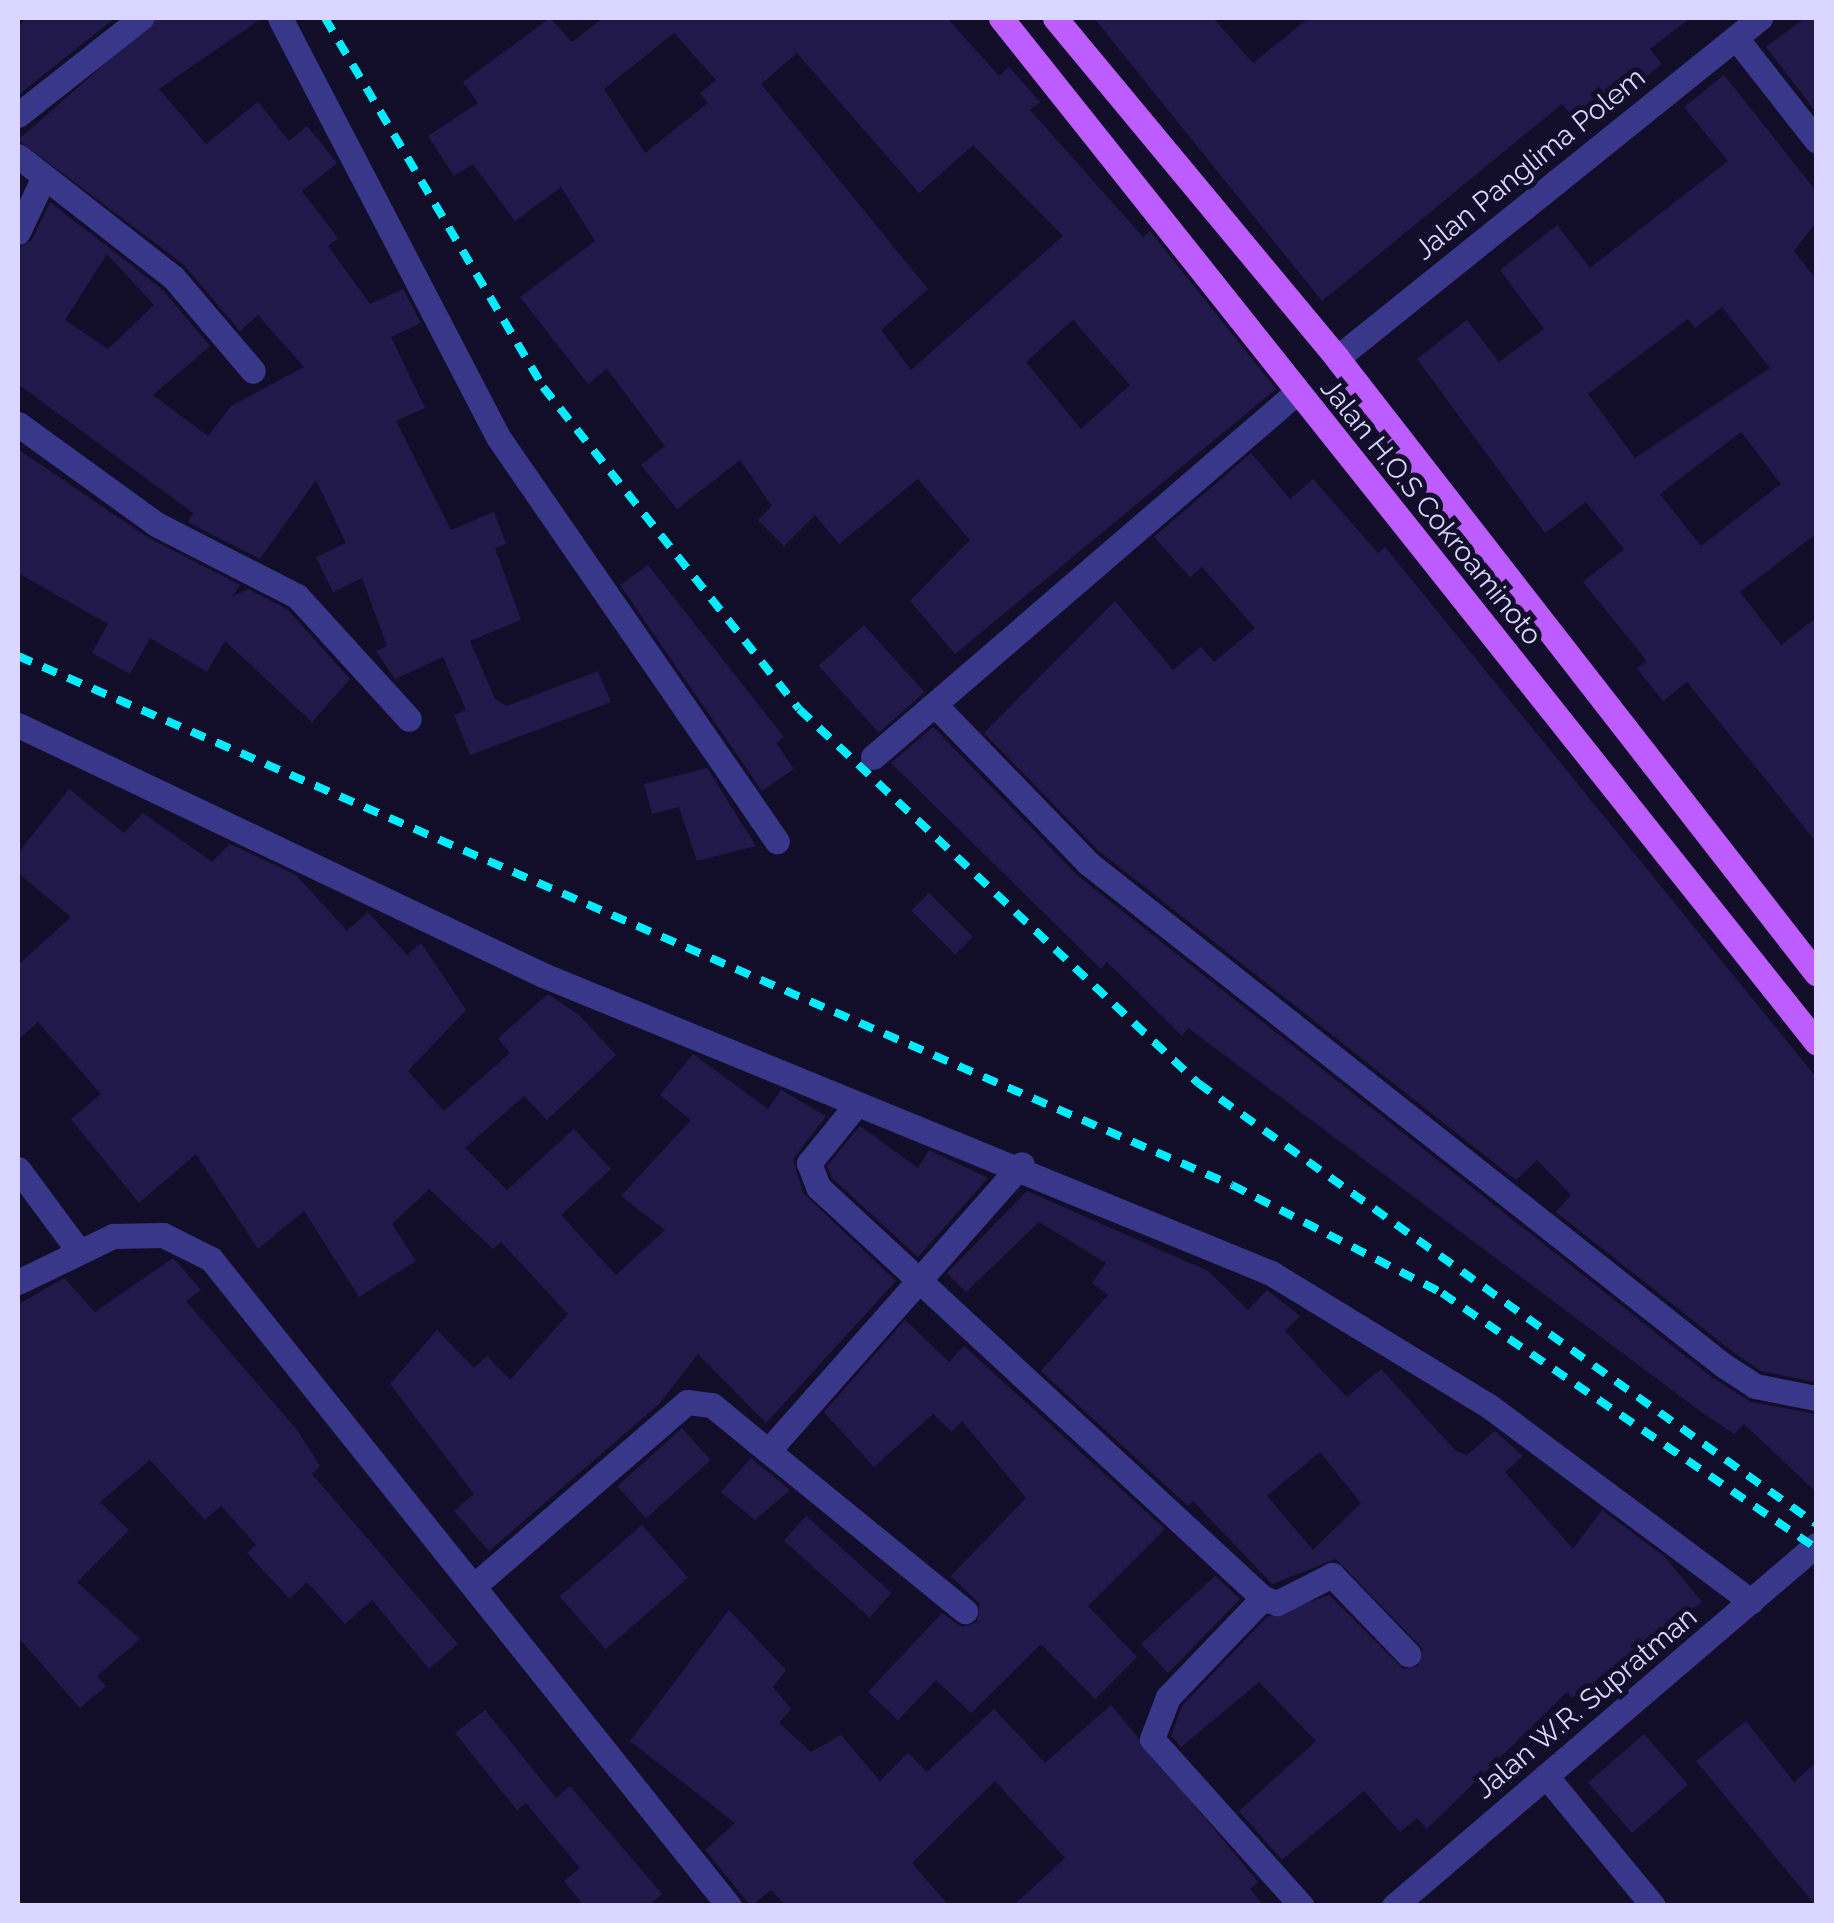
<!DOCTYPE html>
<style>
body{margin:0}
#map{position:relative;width:1834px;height:1923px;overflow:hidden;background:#120e29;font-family:Raleway,sans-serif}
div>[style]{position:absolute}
.building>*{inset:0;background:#22194b;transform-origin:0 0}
.minor>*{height:25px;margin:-12.5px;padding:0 12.5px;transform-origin:12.5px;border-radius:12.5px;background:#38378a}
.major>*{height:25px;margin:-12.5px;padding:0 12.5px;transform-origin:12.5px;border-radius:12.5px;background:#be5dff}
.rail>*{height:8px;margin-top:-4px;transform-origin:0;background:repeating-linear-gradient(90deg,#02ecff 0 15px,transparent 0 27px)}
span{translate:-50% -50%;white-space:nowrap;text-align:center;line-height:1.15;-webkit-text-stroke:10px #120e29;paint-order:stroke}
.street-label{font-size:28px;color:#dad6ff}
.frame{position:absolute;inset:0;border:20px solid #dad6ff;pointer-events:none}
</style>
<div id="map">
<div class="building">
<i style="clip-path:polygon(27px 18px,115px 18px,18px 95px,18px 27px)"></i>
<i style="clip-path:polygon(evenodd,157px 18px,262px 18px,159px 89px,206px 144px,258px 102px,289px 141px,307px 126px,337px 163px,302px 191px,338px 238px,328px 246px,370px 304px,403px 289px,421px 323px,391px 337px,425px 408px,396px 421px,451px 530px,494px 512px,506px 544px,495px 548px,521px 620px,470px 641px,495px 699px,507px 706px,598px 671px,611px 702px,470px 755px,454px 715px,466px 710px,443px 657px,395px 679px,376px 651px,387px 646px,362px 578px,333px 592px,316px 557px,346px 543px,316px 480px,260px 559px,188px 522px,193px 513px,18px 384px,18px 248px,32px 240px,50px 202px,162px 289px,210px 346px,153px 395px,208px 436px,231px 406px,304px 367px,258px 315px,240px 331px,183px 264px,18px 140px,157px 18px,107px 254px,154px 305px,108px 349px,65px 320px,107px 254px)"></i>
<i style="clip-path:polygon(evenodd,550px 18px,572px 42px,603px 18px,947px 18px,999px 76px,1009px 67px,1040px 102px,1030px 110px,1143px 237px,1150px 231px,1276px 389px,955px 654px,910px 601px,970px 540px,918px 479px,839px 544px,815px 515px,784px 546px,758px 520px,772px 506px,740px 460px,677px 509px,641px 465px,665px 446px,607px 369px,588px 384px,520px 297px,595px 241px,561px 187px,515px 221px,473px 164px,454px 176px,428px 136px,478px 103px,463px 82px,550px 18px,674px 33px,716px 80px,700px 93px,708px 103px,645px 153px,604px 89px,674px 33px,550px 18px,797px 53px,919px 193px,973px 145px,1063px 236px,911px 370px,881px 330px,928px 289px,761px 84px,797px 53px,550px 18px,1073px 320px,1130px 385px,1081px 429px,1026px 362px,1073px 320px)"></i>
<i style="clip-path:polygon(1094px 18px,1213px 18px,1253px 63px,1309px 18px,1690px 18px,1650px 49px,1662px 64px,1582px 128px,1562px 104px,1322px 301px)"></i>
<i style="clip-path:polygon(1805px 18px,1816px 18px,1816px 112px,1766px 47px)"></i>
<i style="clip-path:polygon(evenodd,1724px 75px,1816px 191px,1816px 222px,1794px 251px,1816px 279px,1816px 534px,1740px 592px,1781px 645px,1816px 618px,1816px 842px,1687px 682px,1663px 701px,1637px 668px,1647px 661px,1583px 582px,1624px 549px,1586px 502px,1545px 533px,1417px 359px,1467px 320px,1499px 362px,1544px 329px,1500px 270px,1557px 225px,1590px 268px,1728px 161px,1684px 107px,1724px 75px,1722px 307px,1770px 368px,1635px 458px,1588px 394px,1688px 319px,1695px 328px,1722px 307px,1724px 75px,1741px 432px,1781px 484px,1701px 546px,1660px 494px,1741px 432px)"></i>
<i style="clip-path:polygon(18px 449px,147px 537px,240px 585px,232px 597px,248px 589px,287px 609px,350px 679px,312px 722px,225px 641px,207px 672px,150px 638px,130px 674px,92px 653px,108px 624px,18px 573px)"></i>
<i style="clip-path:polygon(1251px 453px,1290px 499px,1313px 479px,1378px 553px,1385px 547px,1816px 1077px,1816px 1382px,1761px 1371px,1733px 1352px,1556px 1212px,1571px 1195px,1537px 1160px,1516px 1180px,1099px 851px,984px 733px,1115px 601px,1173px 670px,1201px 647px,1214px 662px,1255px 628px,1202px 567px,1190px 577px,1154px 537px)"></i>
<i style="clip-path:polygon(648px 565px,784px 737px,776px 743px,794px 769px,762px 791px,620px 585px)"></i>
<i style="left:864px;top:625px;width:90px;height:61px;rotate:48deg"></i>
<i style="clip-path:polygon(933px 727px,1078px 876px,1713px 1378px,1751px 1402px,1816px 1414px,1816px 1492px,1744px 1424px,1734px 1434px,1700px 1411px,1188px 1028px,1182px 1036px,1107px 962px,1101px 969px,891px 763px)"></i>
<i style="clip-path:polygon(707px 768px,756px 846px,697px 861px,679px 807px,652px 814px,644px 784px)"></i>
<i style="clip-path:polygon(69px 789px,124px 833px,143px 813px,212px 862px,230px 844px,296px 875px,347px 931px,368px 912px,407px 955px,421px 943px,466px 1010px,408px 1071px,444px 1111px,510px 1053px,498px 1038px,548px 994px,580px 1016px,616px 1055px,547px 1120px,524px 1096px,465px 1148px,507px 1190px,574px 1129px,611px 1169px,561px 1215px,616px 1275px,665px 1230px,621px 1196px,691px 1120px,660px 1095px,693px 1054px,768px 1109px,781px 1090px,826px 1116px,793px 1159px,803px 1193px,896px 1281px,766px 1423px,698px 1354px,659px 1404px,489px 1551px,454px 1511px,474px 1494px,390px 1384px,437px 1330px,474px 1368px,487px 1356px,510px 1380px,568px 1314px,501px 1242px,493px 1249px,429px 1189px,392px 1224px,416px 1261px,359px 1297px,304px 1211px,258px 1249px,196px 1154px,139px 1203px,71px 1119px,101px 1094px,38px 1022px,18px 1040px,18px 965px,71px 917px,18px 873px,18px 853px)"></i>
<i style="left:929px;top:893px;width:62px;height:25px;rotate:45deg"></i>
<i style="clip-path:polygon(860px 1126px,918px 1168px,929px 1150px,988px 1178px,918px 1257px,832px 1178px,827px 1166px)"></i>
<i style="clip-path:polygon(evenodd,1027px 1191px,1208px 1271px,1248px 1310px,1267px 1290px,1300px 1316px,1285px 1331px,1347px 1397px,1381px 1369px,1456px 1451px,1467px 1455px,1495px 1431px,1523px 1456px,1505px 1472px,1573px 1549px,1602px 1510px,1665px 1557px,1702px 1602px,1572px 1698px,1567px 1692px,1427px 1829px,1417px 1818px,1400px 1832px,1364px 1791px,1282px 1860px,1239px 1811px,1316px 1741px,1259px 1682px,1181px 1747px,1171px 1736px,1182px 1706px,1267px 1617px,1329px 1595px,1403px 1669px,1418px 1666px,1423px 1649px,1336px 1559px,1272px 1584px,1193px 1501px,1188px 1506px,1041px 1371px,1108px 1295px,1092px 1283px,1106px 1263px,1039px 1222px,966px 1292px,947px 1273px,1027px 1191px,1320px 1452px,1361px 1503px,1313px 1550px,1267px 1496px,1320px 1452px)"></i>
<i style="clip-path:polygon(173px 1258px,201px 1290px,186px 1301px,297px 1430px,320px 1466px,312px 1474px,458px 1644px,429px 1669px,372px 1600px,345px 1624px,307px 1582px,290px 1599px,247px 1553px,256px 1545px,221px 1506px,205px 1520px,150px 1460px,100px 1502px,129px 1530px,77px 1582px,140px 1639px,97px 1676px,106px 1686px,80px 1708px,18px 1637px,18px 1305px,64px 1278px,95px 1312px)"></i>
<i style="clip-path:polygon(905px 1320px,949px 1362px,964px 1346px,1165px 1529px,1088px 1606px,1137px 1657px,1095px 1699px,1041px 1644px,971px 1713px,936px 1680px,898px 1720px,868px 1692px,942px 1613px,962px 1627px,977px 1622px,980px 1604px,951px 1576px,1026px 1498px,962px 1421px,952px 1432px,933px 1414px,874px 1467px,824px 1412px)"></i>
<i style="left:682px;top:1428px;width:43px;height:87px;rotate:48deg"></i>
<i style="clip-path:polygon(751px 1458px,790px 1490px,755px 1520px,721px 1492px)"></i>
<i style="left:806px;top:1516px;width:115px;height:33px;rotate:42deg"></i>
<i style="left:642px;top:1525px;width:70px;height:109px;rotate:49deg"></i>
<i style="clip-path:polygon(1215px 1576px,1240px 1599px,1168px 1673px,1141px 1644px)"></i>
<i style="clip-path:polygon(729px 1610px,786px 1670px,773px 1687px,791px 1709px,779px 1723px,811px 1752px,841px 1735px,880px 1781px,908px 1753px,927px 1772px,994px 1709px,1045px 1763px,1111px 1705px,1258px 1882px,1250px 1889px,1264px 1906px,1013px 1906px,1065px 1858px,995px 1781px,912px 1863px,949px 1906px,785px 1905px,771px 1890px,751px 1906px,705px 1850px,735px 1823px,630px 1741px)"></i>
<i style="clip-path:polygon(485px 1710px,556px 1798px,570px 1786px,662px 1894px,648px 1906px,584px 1906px,564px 1881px,580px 1868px,526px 1803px,517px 1810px,455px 1733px)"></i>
<i style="clip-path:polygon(1746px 1721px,1794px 1782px,1816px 1763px,1816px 1906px,1696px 1761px)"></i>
<i style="left:1644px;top:1734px;width:67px;height:74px;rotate:49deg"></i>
</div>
<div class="minor">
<i style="left:280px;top:18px;width:472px;rotate:62.5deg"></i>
<i style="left:498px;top:437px;width:491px;rotate:55.4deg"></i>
<i style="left:1736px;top:38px;width:130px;rotate:51.9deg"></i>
<i style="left:18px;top:115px;width:157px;rotate:-38.3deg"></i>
<i style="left:18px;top:156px;width:197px;rotate:38deg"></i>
<i style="left:173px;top:277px;width:123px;rotate:49.6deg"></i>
<i style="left:18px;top:232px;width:56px;rotate:-64.8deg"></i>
<i style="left:1337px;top:358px;width:543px;rotate:-38.79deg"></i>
<i style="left:18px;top:424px;width:170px;rotate:35.9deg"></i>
<i style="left:156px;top:524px;width:158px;rotate:27.1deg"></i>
<i style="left:297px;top:596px;width:166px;rotate:47.7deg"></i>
<i style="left:936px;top:706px;width:219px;rotate:45.9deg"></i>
<i style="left:1088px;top:863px;width:809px;rotate:38.33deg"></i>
<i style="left:1723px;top:1365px;width:38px;rotate:33deg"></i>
<i style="left:1755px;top:1386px;width:62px;rotate:11.1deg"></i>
<i style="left:18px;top:725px;width:581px;rotate:25.46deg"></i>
<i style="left:543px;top:975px;width:787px;rotate:22.26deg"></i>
<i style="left:1271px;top:1273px;width:255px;rotate:31.4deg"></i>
<i style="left:1489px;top:1406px;width:327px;rotate:36.7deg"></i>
<i style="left:873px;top:757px;width:559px;rotate:-40.72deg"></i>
<i style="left:856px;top:1105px;width:75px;rotate:129deg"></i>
<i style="left:809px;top:1163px;width:26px;rotate:69deg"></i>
<i style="left:818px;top:1187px;width:606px;rotate:42.73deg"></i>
<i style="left:1263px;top:1598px;width:15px;rotate:20deg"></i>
<i style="left:1277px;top:1603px;width:62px;rotate:-27deg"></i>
<i style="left:1332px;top:1575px;width:110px;rotate:46.1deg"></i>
<i style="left:18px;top:1169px;width:101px;rotate:53.5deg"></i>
<i style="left:18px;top:1282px;width:106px;rotate:-25.8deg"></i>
<i style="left:113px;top:1236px;width:50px;rotate:-1.1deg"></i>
<i style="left:163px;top:1235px;width:54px;rotate:26.6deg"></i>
<i style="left:211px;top:1259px;width:829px;rotate:51.32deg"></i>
<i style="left:768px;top:1451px;width:254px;rotate:39.1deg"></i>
<i style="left:475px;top:1585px;width:280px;rotate:-40.8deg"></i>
<i style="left:687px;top:1402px;width:25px;rotate:7deg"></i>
<i style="left:712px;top:1405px;width:72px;rotate:39.4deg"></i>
<i style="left:768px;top:1451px;width:383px;rotate:-48.5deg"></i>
<i style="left:1263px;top:1598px;width:137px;rotate:133.8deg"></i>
<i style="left:1168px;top:1697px;width:45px;rotate:110.9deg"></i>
<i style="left:1152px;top:1739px;width:224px;rotate:48.1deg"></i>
<i style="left:1546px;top:1776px;width:168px;rotate:50.5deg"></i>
<i style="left:1394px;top:1906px;width:555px;rotate:-40.55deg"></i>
</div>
<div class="major">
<i style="left:1001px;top:18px;width:1309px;rotate:51.48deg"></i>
<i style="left:1055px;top:18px;width:442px;rotate:50.3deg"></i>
<i style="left:1337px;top:358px;width:780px;rotate:52.09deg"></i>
</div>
<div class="rail">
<i style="left:325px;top:18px;width:429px;rotate:59.4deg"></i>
<i style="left:543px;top:387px;width:411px;rotate:51.5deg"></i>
<i style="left:799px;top:709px;width:547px;rotate:43.15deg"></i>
<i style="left:1198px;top:1083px;width:759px;rotate:35.51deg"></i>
<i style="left:18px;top:656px;width:1324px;rotate:23.55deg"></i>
<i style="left:1232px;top:1185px;width:236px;rotate:27.2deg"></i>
<i style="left:1442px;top:1293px;width:453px;rotate:34.3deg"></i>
</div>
<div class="street-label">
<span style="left:1530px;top:164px;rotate:-39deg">Jalan Panglima Polem</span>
<span style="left:1431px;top:512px;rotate:51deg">Jalan H.O.S Cokroaminoto</span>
<span style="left:1586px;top:1703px;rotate:-40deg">Jalan W.R. Supratman</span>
</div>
<div class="frame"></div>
</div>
